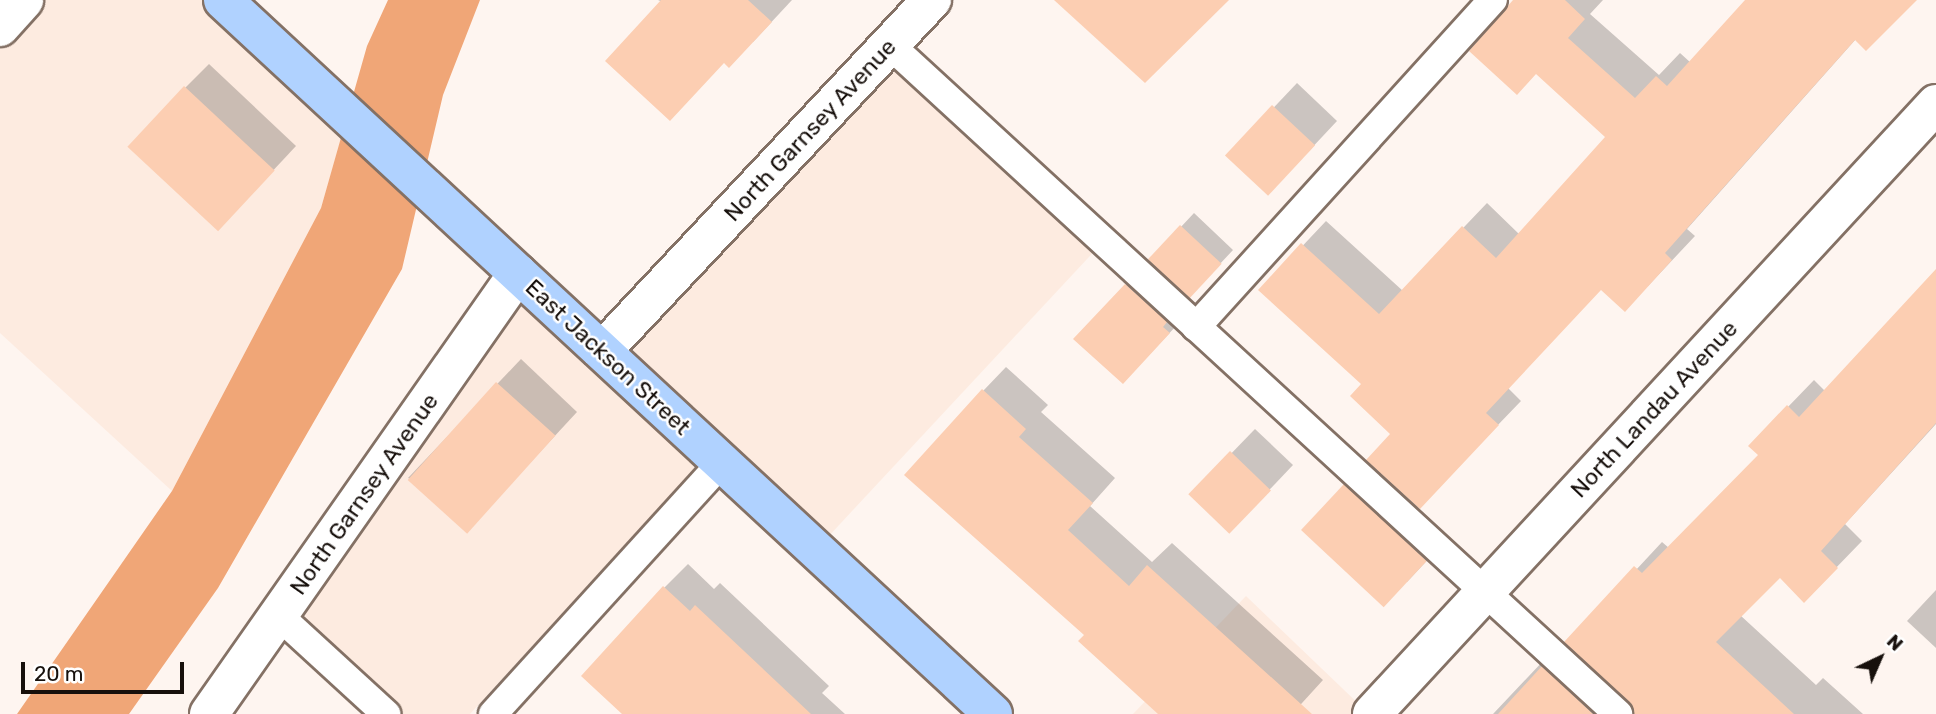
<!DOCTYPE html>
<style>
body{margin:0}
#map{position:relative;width:1936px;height:714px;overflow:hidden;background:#fef5f0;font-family:Rubik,sans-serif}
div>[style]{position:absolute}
.built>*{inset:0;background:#fdebe0;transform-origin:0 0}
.water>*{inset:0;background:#f0a677}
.shadow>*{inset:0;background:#0003}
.building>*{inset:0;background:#fcceb2;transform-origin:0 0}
.roads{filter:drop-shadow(2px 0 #847165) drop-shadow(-2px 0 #847165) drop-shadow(0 2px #847165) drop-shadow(0 -2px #847165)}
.service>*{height:28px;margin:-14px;padding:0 14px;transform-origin:14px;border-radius:14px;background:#fff}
.minor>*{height:38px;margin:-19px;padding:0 19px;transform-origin:19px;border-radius:19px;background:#fff}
.primary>*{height:38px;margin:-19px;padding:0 19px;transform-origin:19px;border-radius:19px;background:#b0d2ff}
span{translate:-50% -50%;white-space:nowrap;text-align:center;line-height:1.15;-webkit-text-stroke:5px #fff;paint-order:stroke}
.street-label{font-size:23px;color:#17100c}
.north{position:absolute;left:1845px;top:623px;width:70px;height:70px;-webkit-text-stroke:5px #fff;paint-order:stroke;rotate:44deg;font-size:19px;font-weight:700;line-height:28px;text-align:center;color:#17100c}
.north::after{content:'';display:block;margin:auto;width:24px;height:32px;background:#17100c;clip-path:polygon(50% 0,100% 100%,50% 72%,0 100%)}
.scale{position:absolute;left:21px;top:662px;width:163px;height:32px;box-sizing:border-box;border:4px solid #17100c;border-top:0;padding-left:9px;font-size:21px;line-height:24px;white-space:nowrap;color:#17100c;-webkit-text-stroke:5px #fff;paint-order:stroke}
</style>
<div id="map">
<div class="built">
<i style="clip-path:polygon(30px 0,241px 0,352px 100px,321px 208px,172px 491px,0 333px,0 33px)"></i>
<i style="left:889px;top:55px;width:284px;height:405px;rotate:43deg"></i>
<i style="clip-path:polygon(519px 284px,704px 459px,470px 714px,395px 714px,285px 613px)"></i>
<i style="clip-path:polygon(1246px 596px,1366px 711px,1363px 714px,1133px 714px)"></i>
</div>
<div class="water">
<i style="clip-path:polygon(388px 0,480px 0,443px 95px,402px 269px,218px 588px,129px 714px,17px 714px,172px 491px,321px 208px,367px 46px)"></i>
</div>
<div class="shadow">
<i style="clip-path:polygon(658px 0,792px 0,753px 42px)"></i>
<i style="clip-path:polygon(1516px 0,1603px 0,1590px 14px,1659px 75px,1680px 53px,1691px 63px,1748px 0,1913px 0,1856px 39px,1687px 229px,1695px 236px,1648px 286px,1601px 288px,1508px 388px,1521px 401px,1418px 508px,1449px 537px,1407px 582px,1345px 486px,1393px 434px,1363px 384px,1261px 290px,1326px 221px,1403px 291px,1487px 203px,1519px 234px,1608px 137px)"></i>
<i style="clip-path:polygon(209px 64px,296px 146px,241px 205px,185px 88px)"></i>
<i style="clip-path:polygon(1297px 83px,1337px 121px,1292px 169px,1228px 156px)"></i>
<i style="clip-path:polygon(1194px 213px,1233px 250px,1189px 297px,1186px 302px,1193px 308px,1146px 358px,1076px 339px)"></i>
<i style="clip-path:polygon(1936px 273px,1936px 424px,1845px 524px,1862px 541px,1830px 574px,1780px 575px,1740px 615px,1816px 685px,1823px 678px,1863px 714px,1493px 714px,1560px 643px,1564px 647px,1568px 643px,1662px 542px,1669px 548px,1760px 455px,1750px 446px,1814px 380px,1826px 392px)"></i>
<i style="clip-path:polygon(521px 359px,577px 412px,488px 508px,408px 478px)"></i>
<i style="clip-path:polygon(1006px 367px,1048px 405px,1041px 412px,1115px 478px,1090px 506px,1152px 562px,1172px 543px,1323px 680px,1292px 714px,1161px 714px,1087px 635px,983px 391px)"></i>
<i style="clip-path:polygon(1255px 429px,1293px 465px,1253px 507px,1191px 495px)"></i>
<i style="clip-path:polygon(688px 564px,714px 589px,720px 583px,829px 686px,822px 693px,845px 714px,625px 714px,664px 588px)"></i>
<i style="clip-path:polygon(1936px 590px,1936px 648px,1907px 621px)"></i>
</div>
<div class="building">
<i style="clip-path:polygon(661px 0,748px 0,772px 22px,729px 68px,724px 63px,670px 121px,605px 61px)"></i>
<i style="clip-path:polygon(1054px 0,1229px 0,1145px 83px)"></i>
<i style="clip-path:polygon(1513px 0,1565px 0,1585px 19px,1568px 38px,1635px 98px,1656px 76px,1667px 86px,1745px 0,1917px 0,1866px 51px,1855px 40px,1665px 253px,1672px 260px,1625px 312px,1601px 290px,1486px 413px,1499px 425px,1420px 509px,1366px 460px,1390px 434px,1350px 396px,1361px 384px,1258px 290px,1301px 243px,1379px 314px,1462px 226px,1496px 258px,1605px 137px,1536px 74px,1517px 95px,1469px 51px)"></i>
<i style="left:184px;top:86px;width:124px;height:83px;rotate:43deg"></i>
<i style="left:1272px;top:105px;width:59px;height:69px;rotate:43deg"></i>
<i style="left:1180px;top:225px;width:57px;height:47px;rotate:43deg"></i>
<i style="clip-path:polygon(1936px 269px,1936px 423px,1821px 551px,1838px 568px,1804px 603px,1780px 578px,1716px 642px,1794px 714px,1634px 714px,1629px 702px,1564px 642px,1634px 566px,1642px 573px,1758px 455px,1748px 446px,1787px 405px,1799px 417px)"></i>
<i style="clip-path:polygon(1125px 284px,1167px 322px,1163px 327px,1170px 333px,1123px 384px,1073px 339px)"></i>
<i style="left:496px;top:382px;width:80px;height:132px;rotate:42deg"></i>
<i style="clip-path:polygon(982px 389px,1026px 429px,1019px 437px,1093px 503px,1068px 530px,1129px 586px,1147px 565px,1312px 714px,1158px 714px,1078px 641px,1084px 635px,904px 475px)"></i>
<i style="left:1230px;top:451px;width:57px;height:60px;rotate:44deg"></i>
<i style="left:1344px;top:484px;width:113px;height:63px;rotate:43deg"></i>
<i style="clip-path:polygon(663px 586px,690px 611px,695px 605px,811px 714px,622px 714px,581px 676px)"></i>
<i style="clip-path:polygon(1542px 666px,1593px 714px,1498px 714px)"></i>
</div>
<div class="roads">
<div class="service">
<i style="left:890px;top:45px;width:989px;rotate:42.58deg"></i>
<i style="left:1196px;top:327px;width:442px;rotate:-47.8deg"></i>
<i style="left:278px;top:615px;width:147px;rotate:42.5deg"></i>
<i style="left:493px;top:714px;width:341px;rotate:-47.7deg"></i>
</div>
<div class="minor">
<i style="left:0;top:27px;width:36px;rotate:-48deg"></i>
<i style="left:602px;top:351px;width:482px;rotate:-46.8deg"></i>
<i style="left:209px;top:714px;width:538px;rotate:-54.98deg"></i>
<i style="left:1372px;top:714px;width:831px;rotate:-47.24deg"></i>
</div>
<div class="primary">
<i style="left:223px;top:0;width:1050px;rotate:42.84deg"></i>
</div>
</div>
<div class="street-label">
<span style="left:810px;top:130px;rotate:-47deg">North Garnsey Avenue</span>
<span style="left:608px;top:357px;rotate:43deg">East Jackson Street</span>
<span style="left:1654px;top:409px;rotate:-47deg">North Landau Avenue</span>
<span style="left:364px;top:494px;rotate:-55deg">North Garnsey Avenue</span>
</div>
<div class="north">N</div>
<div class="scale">20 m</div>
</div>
